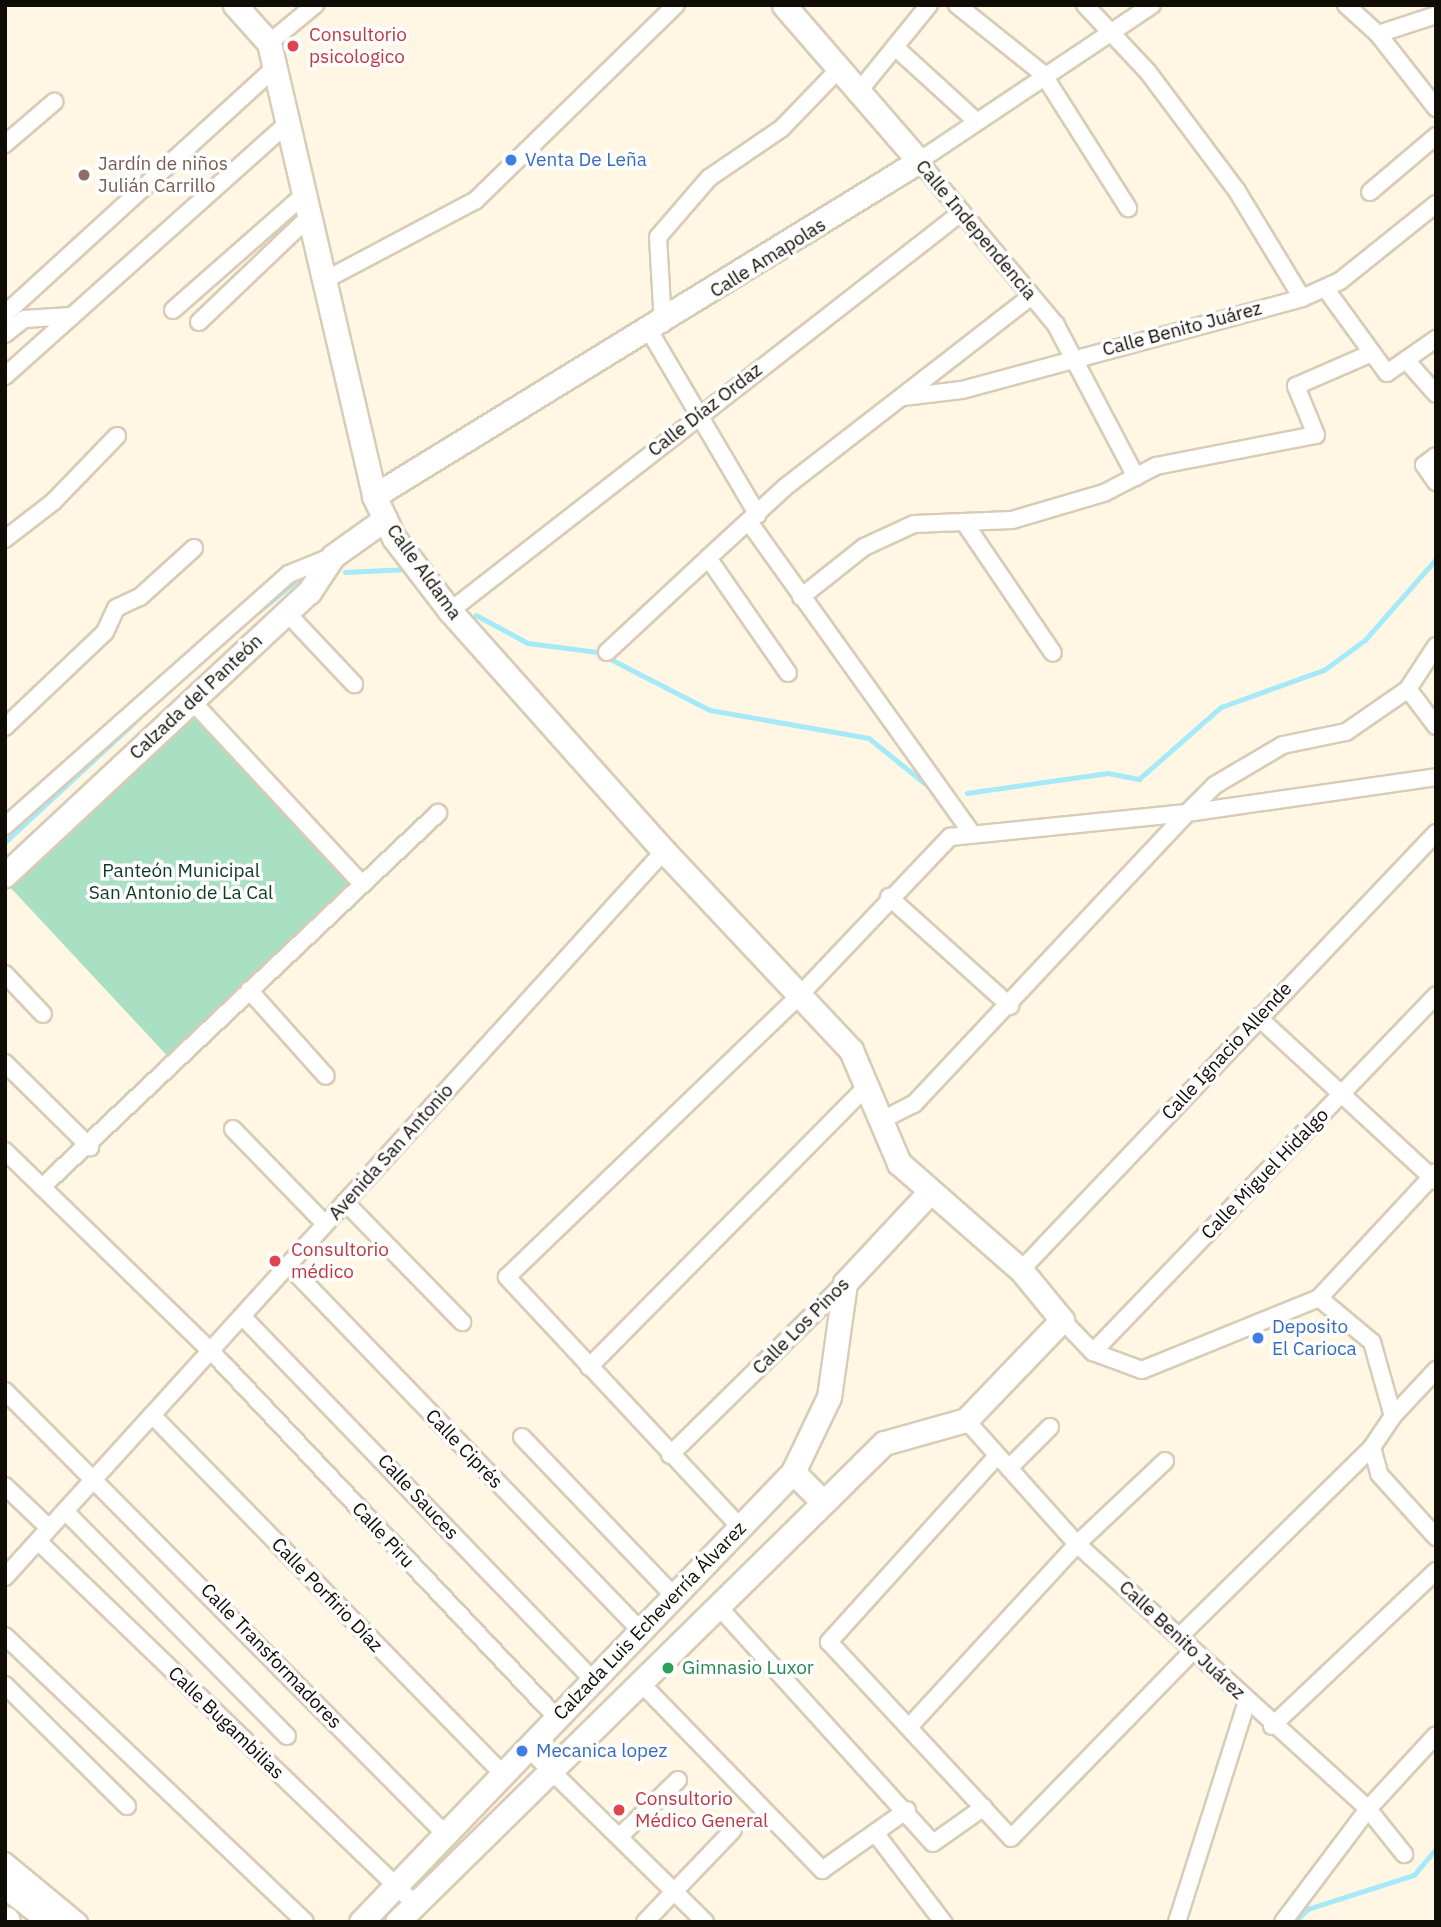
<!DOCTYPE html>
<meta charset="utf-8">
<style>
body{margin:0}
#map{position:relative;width:1441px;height:1927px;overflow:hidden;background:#fff6e4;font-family:"IBM Plex Sans",sans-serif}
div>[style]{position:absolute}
.green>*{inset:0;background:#a9dfc3;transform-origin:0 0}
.stream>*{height:4.5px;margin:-2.25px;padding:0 2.25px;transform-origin:2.25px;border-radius:2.25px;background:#a6e9f9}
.roads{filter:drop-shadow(2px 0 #d8ccb7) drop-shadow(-2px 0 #d8ccb7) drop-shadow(0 2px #d8ccb7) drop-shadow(0 -2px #d8ccb7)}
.street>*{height:16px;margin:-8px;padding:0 8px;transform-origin:8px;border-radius:8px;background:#fff}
.secondary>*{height:23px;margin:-11.5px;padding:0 11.5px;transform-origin:11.5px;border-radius:11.5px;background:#fff}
.highway>*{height:28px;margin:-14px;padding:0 14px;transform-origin:14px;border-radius:14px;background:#fff}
.dots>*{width:19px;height:19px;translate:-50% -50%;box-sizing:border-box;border:4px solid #fff;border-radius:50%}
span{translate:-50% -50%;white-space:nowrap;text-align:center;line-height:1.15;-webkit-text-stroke:7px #fff;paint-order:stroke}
.health-label{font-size:19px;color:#be3a42}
.left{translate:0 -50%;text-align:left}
.shop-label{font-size:19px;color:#366cbe}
.education-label{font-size:19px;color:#785e54}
.street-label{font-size:19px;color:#100c06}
.park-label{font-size:19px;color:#0c3a26}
.leisure-label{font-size:19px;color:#27864d}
.frame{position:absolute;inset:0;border:7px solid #100c06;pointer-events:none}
</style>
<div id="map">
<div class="green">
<i style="left:191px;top:700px;width:250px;height:260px;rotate:47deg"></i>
</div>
<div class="stream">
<i style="left:345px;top:572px;width:63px;rotate:-2.7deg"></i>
<i style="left:258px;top:612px;width:57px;rotate:-39.3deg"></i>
<i style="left:476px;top:615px;width:59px;rotate:28.3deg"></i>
<i style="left:528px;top:643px;width:70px;rotate:7.4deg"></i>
<i style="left:597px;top:652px;width:127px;rotate:27.2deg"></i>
<i style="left:710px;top:710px;width:161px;rotate:10deg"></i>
<i style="left:869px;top:738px;width:75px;rotate:39deg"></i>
<i style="left:967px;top:793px;width:142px;rotate:-8.1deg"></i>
<i style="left:1108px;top:773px;width:32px;rotate:11deg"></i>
<i style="left:1139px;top:779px;width:109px;rotate:-41.3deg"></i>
<i style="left:1221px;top:707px;width:109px;rotate:-19.8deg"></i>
<i style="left:1324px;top:670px;width:51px;rotate:-36.2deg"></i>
<i style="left:1365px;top:640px;width:108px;rotate:-48.8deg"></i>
<i style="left:5px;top:842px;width:183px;rotate:-42.8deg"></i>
<i style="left:1294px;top:1922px;width:19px;rotate:-43deg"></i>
<i style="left:1308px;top:1909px;width:111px;rotate:-17.8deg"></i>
<i style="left:1414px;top:1875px;width:34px;rotate:-50deg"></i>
</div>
<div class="roads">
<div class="street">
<i style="left:957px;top:5px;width:110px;rotate:38.7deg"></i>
<i style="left:1043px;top:74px;width:159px;rotate:57.6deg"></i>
<i style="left:1085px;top:5px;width:92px;rotate:46.8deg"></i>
<i style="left:1148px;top:72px;width:149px;rotate:53.2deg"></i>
<i style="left:1237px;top:191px;width:125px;rotate:58.7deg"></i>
<i style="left:1346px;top:5px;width:43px;rotate:42.2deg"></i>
<i style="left:1378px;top:34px;width:94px;rotate:51.9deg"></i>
<i style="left:1378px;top:34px;width:61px;rotate:-18.1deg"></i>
<i style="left:269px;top:43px;width:60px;rotate:-39.6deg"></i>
<i style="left:895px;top:47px;width:110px;rotate:42.4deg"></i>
<i style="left:859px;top:91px;width:111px;rotate:-50.9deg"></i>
<i style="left:5px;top:144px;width:65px;rotate:-40.6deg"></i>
<i style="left:1370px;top:192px;width:87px;rotate:-40.3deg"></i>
<i style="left:327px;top:279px;width:169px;rotate:-27.9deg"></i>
<i style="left:476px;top:200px;width:279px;rotate:-44.3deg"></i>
<i style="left:1325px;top:288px;width:105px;rotate:53.9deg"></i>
<i style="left:1387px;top:373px;width:60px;rotate:-34.8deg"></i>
<i style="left:173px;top:310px;width:176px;rotate:-41.3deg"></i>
<i style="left:5px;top:314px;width:363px;rotate:-42.4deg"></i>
<i style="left:199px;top:322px;width:155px;rotate:-43.7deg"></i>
<i style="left:663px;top:324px;width:87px;rotate:-93.3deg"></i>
<i style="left:658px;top:237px;width:78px;rotate:-49.2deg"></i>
<i style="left:709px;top:178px;width:88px;rotate:-34.4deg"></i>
<i style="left:782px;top:128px;width:82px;rotate:-46deg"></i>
<i style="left:650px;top:332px;width:212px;rotate:59.5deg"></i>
<i style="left:5px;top:334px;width:24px;rotate:-38deg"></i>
<i style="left:24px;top:319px;width:47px;rotate:-3.7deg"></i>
<i style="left:1406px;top:360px;width:45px;rotate:48.6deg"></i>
<i style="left:5px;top:376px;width:378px;rotate:-41.8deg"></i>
<i style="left:903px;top:397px;width:59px;rotate:-6.8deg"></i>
<i style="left:962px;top:390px;width:352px;rotate:-15.1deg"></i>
<i style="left:1302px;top:298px;width:42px;rotate:-24.1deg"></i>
<i style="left:1340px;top:281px;width:123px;rotate:-38.7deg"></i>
<i style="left:1436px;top:456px;width:15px;rotate:143deg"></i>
<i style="left:1424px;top:465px;width:21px;rotate:55deg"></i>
<i style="left:1136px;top:477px;width:172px;rotate:-117.8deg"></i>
<i style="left:1056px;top:325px;width:214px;rotate:-129.9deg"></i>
<i style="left:919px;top:161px;width:280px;rotate:-33.8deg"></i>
<i style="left:749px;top:522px;width:383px;rotate:54.4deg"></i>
<i style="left:964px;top:522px;width:158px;rotate:55.8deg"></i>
<i style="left:5px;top:539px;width:61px;rotate:-37.6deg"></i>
<i style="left:53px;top:502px;width:92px;rotate:-45.9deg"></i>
<i style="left:801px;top:597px;width:80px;rotate:-38.4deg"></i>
<i style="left:864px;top:547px;width:55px;rotate:-24.7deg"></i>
<i style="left:914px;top:524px;width:98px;rotate:-2.3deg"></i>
<i style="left:1012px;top:520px;width:96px;rotate:-16.4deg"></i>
<i style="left:1104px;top:493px;width:59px;rotate:-27.4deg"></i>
<i style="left:1156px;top:466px;width:163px;rotate:-11deg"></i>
<i style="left:1316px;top:435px;width:53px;rotate:-112.2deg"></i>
<i style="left:1296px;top:386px;width:83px;rotate:-23.5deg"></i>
<i style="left:450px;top:611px;width:649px;rotate:-37.93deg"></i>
<i style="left:287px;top:613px;width:98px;rotate:46.7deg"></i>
<i style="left:607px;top:652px;width:138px;rotate:-42.9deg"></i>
<i style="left:788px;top:673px;width:140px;rotate:-124.8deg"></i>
<i style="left:708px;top:558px;width:103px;rotate:-42.6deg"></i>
<i style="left:784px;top:488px;width:311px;rotate:-37.8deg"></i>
<i style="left:1408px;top:689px;width:46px;rotate:52.9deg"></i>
<i style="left:191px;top:700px;width:250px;rotate:47.1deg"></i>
<i style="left:5px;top:727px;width:138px;rotate:-43.5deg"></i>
<i style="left:105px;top:632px;width:26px;rotate:-65deg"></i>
<i style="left:116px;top:608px;width:26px;rotate:-25deg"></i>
<i style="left:140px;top:597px;width:73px;rotate:-42.2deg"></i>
<i style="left:5px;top:826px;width:380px;rotate:-41.6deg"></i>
<i style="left:289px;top:574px;width:48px;rotate:-22.2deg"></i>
<i style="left:889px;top:897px;width:163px;rotate:42deg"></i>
<i style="left:5px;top:974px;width:55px;rotate:46.5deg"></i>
<i style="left:249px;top:990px;width:115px;rotate:48.2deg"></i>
<i style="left:1258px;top:1017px;width:242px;rotate:42.7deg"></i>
<i style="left:5px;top:1063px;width:120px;rotate:44.7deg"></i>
<i style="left:880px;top:1121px;width:38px;rotate:-27deg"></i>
<i style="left:914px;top:1104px;width:399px;rotate:-46.8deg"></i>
<i style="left:1187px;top:813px;width:252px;rotate:-8.2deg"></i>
<i style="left:233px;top:1129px;width:132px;rotate:45.9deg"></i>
<i style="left:5px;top:1151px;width:287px;rotate:44.2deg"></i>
<i style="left:211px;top:1351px;width:504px;rotate:46.69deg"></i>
<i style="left:42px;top:1187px;width:545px;rotate:-43.36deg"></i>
<i style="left:345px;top:1202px;width:168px;rotate:45.7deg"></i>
<i style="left:288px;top:1265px;width:508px;rotate:46.04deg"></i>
<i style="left:1021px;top:1270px;width:603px;rotate:-46.48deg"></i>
<i style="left:1319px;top:1298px;width:172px;rotate:-47.1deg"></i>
<i style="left:242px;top:1316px;width:506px;rotate:46.04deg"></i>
<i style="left:1062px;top:1320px;width:45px;rotate:45.9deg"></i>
<i style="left:1093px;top:1352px;width:52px;rotate:20.2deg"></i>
<i style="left:1142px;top:1370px;width:191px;rotate:-22.1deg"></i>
<i style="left:1319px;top:1298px;width:69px;rotate:39.7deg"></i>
<i style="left:1372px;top:1342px;width:77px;rotate:74.2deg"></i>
<i style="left:1393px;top:1416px;width:37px;rotate:124deg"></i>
<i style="left:1372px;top:1447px;width:28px;rotate:75deg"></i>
<i style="left:1379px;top:1474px;width:85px;rotate:47.9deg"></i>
<i style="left:1093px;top:1352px;width:495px;rotate:-46.1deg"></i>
<i style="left:589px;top:1367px;width:397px;rotate:-45.3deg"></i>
<i style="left:5px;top:1391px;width:624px;rotate:45.19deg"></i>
<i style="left:152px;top:1415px;width:502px;rotate:45.65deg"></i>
<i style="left:1393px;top:1416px;width:63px;rotate:-46.9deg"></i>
<i style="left:966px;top:1420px;width:166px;rotate:48.2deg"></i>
<i style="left:1077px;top:1544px;width:394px;rotate:42.3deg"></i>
<i style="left:1368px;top:1809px;width:58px;rotate:51.3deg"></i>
<i style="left:522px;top:1437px;width:220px;rotate:46.3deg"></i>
<i style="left:670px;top:1455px;width:245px;rotate:-44.5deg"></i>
<i style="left:997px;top:1456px;width:251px;rotate:132.1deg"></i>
<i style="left:829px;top:1642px;width:267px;rotate:47.1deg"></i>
<i style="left:1011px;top:1838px;width:261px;rotate:-45.8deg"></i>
<i style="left:1009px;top:1468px;width:58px;rotate:-45deg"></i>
<i style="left:5px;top:1486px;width:61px;rotate:43.7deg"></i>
<i style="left:65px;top:1511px;width:316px;rotate:45.4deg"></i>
<i style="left:740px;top:1527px;width:342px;rotate:-133deg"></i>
<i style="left:507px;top:1277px;width:404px;rotate:-43.9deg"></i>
<i style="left:798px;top:997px;width:221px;rotate:-46.5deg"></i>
<i style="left:950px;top:837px;width:238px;rotate:-5.8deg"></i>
<i style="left:1187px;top:813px;width:40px;rotate:-45deg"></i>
<i style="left:1215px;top:785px;width:79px;rotate:-30.5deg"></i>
<i style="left:1283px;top:745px;width:64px;rotate:-11.7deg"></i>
<i style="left:1346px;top:732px;width:75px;rotate:-34.7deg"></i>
<i style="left:1408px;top:689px;width:51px;rotate:-56.9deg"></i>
<i style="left:38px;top:1541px;width:523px;rotate:43.92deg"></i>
<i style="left:5px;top:1577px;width:980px;rotate:-47.77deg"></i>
<i style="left:717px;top:1605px;width:321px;rotate:47.8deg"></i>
<i style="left:933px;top:1843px;width:62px;rotate:-35.2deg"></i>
<i style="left:1182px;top:1634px;width:267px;rotate:-44.5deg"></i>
<i style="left:5px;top:1636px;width:414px;rotate:43.6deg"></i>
<i style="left:640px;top:1682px;width:262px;rotate:45.9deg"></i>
<i style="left:822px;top:1870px;width:104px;rotate:-35.2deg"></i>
<i style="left:5px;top:1685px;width:172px;rotate:44.8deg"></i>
<i style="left:1272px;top:1726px;width:226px;rotate:-43.4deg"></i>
<i style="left:909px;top:1727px;width:248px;rotate:-47.4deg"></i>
<i style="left:1077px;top:1544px;width:121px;rotate:-43.3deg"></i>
<i style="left:528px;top:1748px;width:248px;rotate:44.5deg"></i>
<i style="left:876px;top:1834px;width:111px;rotate:52.7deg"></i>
<i style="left:619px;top:1837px;width:82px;rotate:-44deg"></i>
<i style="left:5px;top:1861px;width:96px;rotate:39.5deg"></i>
<i style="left:645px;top:1922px;width:127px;rotate:-46.3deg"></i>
<i style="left:1177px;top:1922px;width:232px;rotate:-72.4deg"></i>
<i style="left:1283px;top:1922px;width:141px;rotate:-53deg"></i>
<i style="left:1368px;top:1809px;width:100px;rotate:-47.4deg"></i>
</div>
<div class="secondary">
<i style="left:235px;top:5px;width:51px;rotate:48.2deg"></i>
<i style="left:269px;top:43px;width:465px;rotate:76.9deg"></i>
<i style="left:374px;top:496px;width:47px;rotate:64.5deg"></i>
<i style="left:394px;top:538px;width:92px;rotate:52.5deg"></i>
<i style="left:450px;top:611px;width:322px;rotate:48.3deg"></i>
<i style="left:664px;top:851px;width:273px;rotate:46.8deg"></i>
<i style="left:851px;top:1050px;width:123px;rotate:67deg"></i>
<i style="left:899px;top:1163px;width:162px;rotate:41.3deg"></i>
<i style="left:1021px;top:1270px;width:65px;rotate:50.6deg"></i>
<i style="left:1062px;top:1320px;width:139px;rotate:133.8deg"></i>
<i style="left:966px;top:1420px;width:85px;rotate:164.3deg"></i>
<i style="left:884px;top:1443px;width:683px;rotate:135.47deg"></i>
<i style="left:374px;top:496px;width:640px;rotate:-31.58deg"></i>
<i style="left:919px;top:161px;width:206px;rotate:-130.9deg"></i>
<i style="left:5px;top:875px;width:415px;rotate:-43deg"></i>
<i style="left:309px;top:592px;width:43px;rotate:-56.3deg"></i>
<i style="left:333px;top:556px;width:64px;rotate:-35.4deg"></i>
<i style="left:793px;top:1472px;width:41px;rotate:45deg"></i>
<i style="left:361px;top:1922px;width:624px;rotate:-46.17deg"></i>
<i style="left:793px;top:1472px;width:83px;rotate:-64.4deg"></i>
<i style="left:829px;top:1397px;width:115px;rotate:-82deg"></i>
<i style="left:845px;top:1283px;width:123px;rotate:-47deg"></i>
</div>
<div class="highway">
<i style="left:5px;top:1883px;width:63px;rotate:38deg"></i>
<i style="left:5px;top:1921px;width:1px;rotate:45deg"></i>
</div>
</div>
<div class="dots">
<i style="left:293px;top:46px;background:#e0444e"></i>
<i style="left:511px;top:160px;background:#3f7fe0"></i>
<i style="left:84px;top:175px;background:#8d6e63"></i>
<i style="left:275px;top:1261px;background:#e0444e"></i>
<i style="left:1258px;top:1338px;background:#3f7fe0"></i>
<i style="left:668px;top:1668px;background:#2e9e5b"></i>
<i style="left:522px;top:1751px;background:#3f7fe0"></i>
<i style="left:619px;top:1810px;background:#e0444e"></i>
</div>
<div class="health-label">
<span class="left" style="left:309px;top:46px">Consultorio<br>psicologico</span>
<span class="left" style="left:291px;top:1261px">Consultorio<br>médico</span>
<span class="left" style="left:635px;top:1810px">Consultorio<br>Médico General</span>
</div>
<div class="shop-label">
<span class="left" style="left:525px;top:160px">Venta De Leña</span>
<span class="left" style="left:1272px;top:1338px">Deposito<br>El Carioca</span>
<span class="left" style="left:536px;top:1751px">Mecanica lopez</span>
</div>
<div class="education-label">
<span class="left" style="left:98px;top:175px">Jardín de niños<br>Julián Carrillo</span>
</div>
<div class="street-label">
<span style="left:976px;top:230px;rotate:50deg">Calle Independencia</span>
<span style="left:768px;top:258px;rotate:-32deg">Calle Amapolas</span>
<span style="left:1182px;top:329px;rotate:-15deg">Calle Benito Juárez</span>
<span style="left:705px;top:410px;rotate:-38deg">Calle Díaz Ordaz</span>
<span style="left:424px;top:572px;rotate:54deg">Calle Aldama</span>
<span style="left:196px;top:697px;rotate:-43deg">Calzada del Panteón</span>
<span style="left:1227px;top:1051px;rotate:-47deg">Calle Ignacio Allende</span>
<span style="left:391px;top:1152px;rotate:-48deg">Avenida San Antonio</span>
<span style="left:1265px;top:1174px;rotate:-46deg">Calle Miguel Hidalgo</span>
<span style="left:801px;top:1326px;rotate:-45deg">Calle Los Pinos</span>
<span style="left:464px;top:1449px;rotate:46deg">Calle Ciprés</span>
<span style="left:418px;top:1497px;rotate:47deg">Calle Sauces</span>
<span style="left:383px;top:1535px;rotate:47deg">Calle Piru</span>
<span style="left:327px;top:1595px;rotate:46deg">Calle Porfirio Díaz</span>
<span style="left:650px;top:1621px;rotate:-46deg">Calzada Luis Echeverría Álvarez</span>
<span style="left:1182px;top:1640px;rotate:43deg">Calle Benito Juárez</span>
<span style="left:271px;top:1656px;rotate:46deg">Calle Transformadores</span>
<span style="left:226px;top:1723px;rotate:44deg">Calle Bugambilias</span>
</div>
<div class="park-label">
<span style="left:181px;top:882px">Panteón Municipal<br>San Antonio de La Cal</span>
</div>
<div class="leisure-label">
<span class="left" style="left:682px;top:1668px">Gimnasio Luxor</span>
</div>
<div class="frame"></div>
</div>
